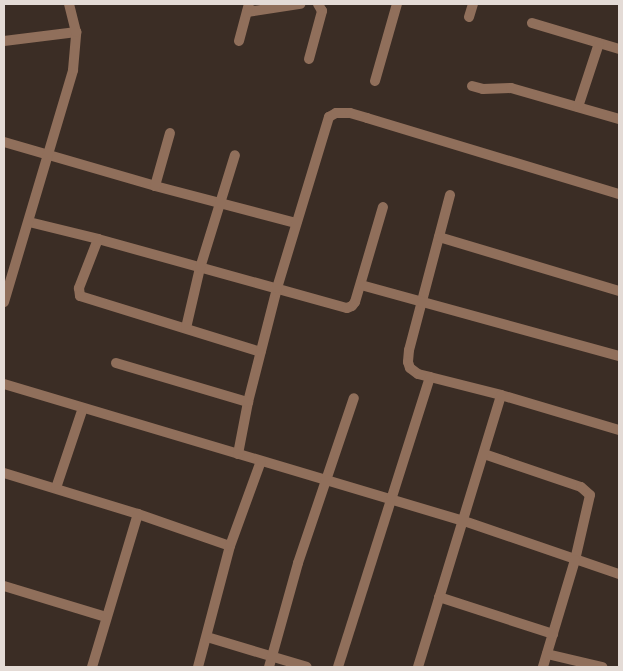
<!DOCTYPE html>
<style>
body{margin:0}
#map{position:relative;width:623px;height:671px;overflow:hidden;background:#3b2d25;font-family:Barlow,sans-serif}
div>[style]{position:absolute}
.minor>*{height:10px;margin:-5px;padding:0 5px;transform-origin:5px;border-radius:5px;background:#906f5b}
span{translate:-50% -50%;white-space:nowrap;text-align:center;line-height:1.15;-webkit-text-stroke:4.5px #3b2d25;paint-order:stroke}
.frame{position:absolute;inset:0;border:5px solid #e4dbd6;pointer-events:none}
</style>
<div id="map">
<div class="minor">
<i style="left:247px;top:12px;width:54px;rotate:-8.6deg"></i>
<i style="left:469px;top:17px;width:14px;rotate:-73deg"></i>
<i style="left:532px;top:23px;width:91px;rotate:16.6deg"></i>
<i style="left:4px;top:41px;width:73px;rotate:-7.1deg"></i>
<i style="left:239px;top:41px;width:38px;rotate:-75deg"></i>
<i style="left:309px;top:59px;width:50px;rotate:-74.8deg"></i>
<i style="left:322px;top:11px;width:8px;rotate:-120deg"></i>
<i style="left:375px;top:81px;width:80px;rotate:-74.1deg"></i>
<i style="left:472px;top:86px;width:11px;rotate:15deg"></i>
<i style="left:483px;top:89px;width:28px;rotate:-2deg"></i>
<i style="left:511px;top:88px;width:112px;rotate:16deg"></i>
<i style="left:578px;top:107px;width:67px;rotate:-71.8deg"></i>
<i style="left:4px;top:142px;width:157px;rotate:16.2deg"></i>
<i style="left:155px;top:186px;width:146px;rotate:14.7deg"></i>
<i style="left:155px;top:186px;width:55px;rotate:-74.2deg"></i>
<i style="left:450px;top:195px;width:160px;rotate:104.8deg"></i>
<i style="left:409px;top:350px;width:12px;rotate:95deg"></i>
<i style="left:408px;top:362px;width:6px;rotate:72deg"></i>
<i style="left:410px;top:368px;width:10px;rotate:37deg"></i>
<i style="left:418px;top:374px;width:12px;rotate:14deg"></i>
<i style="left:430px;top:377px;width:73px;rotate:14.2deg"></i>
<i style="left:501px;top:395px;width:123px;rotate:16.5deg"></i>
<i style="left:29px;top:222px;width:71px;rotate:13.8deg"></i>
<i style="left:98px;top:239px;width:258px;rotate:15.5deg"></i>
<i style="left:347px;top:308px;width:5px;rotate:-22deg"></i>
<i style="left:352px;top:306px;width:5px;rotate:-53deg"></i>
<i style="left:355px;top:302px;width:99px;rotate:-73.6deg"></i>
<i style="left:439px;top:237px;width:188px;rotate:16.7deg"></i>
<i style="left:98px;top:239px;width:53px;rotate:111.2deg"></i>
<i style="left:79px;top:288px;width:8px;rotate:83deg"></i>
<i style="left:80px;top:296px;width:189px;rotate:17.2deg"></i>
<i style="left:361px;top:285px;width:268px;rotate:15.4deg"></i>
<i style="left:4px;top:302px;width:242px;rotate:-73.4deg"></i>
<i style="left:73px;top:70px;width:38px;rotate:-85deg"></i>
<i style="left:76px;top:32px;width:29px;rotate:-104deg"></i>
<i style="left:186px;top:328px;width:62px;rotate:-76.9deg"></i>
<i style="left:200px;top:268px;width:118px;rotate:-72.8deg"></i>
<i style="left:116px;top:363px;width:138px;rotate:16.5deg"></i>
<i style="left:4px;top:384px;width:480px;rotate:16.6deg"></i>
<i style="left:464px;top:521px;width:164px;rotate:18.9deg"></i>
<i style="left:238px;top:454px;width:53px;rotate:-79.1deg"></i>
<i style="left:248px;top:402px;width:118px;rotate:-75.7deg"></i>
<i style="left:277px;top:288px;width:179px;rotate:-73.1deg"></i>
<i style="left:329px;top:117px;width:8px;rotate:-30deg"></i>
<i style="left:336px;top:113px;width:14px"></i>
<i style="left:350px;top:113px;width:18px;rotate:16deg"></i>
<i style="left:367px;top:118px;width:263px;rotate:16.8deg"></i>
<i style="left:484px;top:454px;width:102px;rotate:18.8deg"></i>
<i style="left:581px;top:487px;width:12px;rotate:42deg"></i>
<i style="left:590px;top:495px;width:67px;rotate:103deg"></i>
<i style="left:575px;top:560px;width:112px;rotate:106.7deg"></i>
<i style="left:4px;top:473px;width:140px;rotate:17deg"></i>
<i style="left:138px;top:514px;width:97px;rotate:19.2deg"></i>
<i style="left:56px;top:488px;width:84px;rotate:-71.4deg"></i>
<i style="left:4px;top:586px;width:107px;rotate:16.9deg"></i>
<i style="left:439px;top:597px;width:120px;rotate:18deg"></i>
<i style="left:207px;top:637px;width:104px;rotate:16.7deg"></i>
<i style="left:547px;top:654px;width:57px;rotate:13.3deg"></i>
<i style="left:92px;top:667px;width:160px;rotate:-73.3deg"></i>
<i style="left:198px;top:667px;width:125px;rotate:-75.2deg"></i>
<i style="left:230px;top:546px;width:90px;rotate:-70deg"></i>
<i style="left:269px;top:667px;width:108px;rotate:-74.4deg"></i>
<i style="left:298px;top:563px;width:174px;rotate:-71.3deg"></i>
<i style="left:338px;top:667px;width:304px;rotate:-72.4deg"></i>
<i style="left:418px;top:667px;width:284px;rotate:-73deg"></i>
</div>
<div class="frame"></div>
</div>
